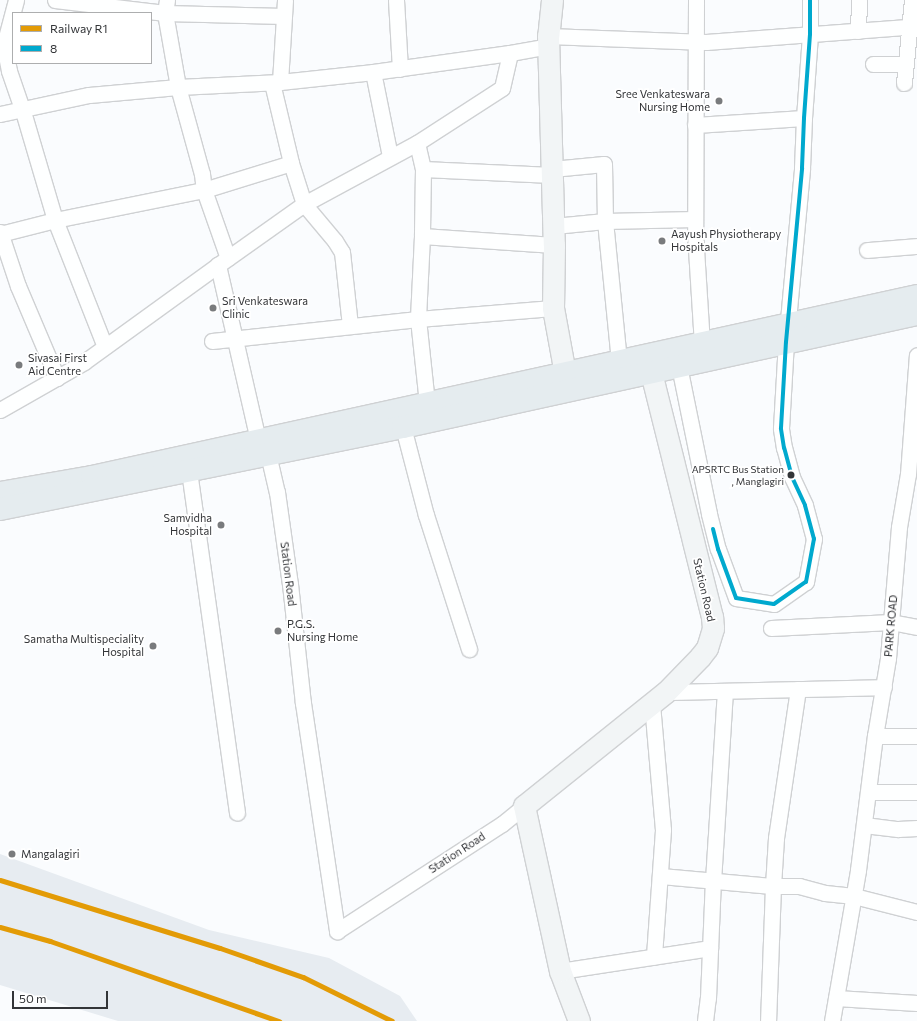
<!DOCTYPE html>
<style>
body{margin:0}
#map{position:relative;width:917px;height:1021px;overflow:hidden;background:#fafcfe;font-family:Commissioner,sans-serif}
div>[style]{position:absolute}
.built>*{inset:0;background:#e7ecf1}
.roads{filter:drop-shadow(1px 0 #cfd1d3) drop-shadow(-1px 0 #cfd1d3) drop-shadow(0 1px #cfd1d3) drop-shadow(0 -1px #cfd1d3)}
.street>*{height:15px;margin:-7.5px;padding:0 7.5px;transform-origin:7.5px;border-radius:7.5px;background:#feffff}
.secondary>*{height:21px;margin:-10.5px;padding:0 10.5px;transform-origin:10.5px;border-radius:10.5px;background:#f2f5f6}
.primary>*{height:22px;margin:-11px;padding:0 11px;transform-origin:11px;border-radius:11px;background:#e5ecef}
.bus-1>*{height:4px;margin:-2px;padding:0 2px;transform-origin:2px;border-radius:2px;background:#00a9ce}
.rail-1>*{height:5px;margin:-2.5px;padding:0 2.5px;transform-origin:2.5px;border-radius:2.5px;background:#e39b06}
.dots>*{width:11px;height:11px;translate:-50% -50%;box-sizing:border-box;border:2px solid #fff;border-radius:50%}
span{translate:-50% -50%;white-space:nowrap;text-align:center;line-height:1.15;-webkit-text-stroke:3.5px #fff;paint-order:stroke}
.bus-label{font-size:10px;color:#333538}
.right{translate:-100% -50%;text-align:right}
.poi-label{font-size:11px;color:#333538}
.left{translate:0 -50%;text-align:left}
.street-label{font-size:11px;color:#333538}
.legend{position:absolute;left:12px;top:12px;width:140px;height:52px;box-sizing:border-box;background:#fff;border:1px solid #adaeaf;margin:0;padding:5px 7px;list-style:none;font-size:12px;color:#333538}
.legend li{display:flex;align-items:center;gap:8px;height:20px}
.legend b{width:20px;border:1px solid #adaeaf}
.scale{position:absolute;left:12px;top:991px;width:96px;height:18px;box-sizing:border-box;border:2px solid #333538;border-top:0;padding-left:5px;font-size:12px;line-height:14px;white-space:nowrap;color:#333538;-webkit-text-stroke:3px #fff;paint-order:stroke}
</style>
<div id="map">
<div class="built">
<i style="clip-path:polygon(0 854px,209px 930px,329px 958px,400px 996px,417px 1021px,118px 1021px,0 985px)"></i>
</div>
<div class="roads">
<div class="street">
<i style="left:16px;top:0;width:47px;rotate:104.9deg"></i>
<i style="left:4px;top:45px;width:26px;rotate:79deg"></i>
<i style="left:9px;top:71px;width:39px;rotate:71deg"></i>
<i style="left:22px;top:108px;width:117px;rotate:73.6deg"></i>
<i style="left:55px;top:220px;width:136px;rotate:68.5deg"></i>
<i style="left:55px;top:0;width:111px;rotate:6.7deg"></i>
<i style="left:165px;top:13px;width:119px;rotate:1.4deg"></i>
<i style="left:167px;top:0;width:13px;rotate:99deg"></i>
<i style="left:165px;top:13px;width:75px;rotate:80deg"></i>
<i style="left:178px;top:87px;width:90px;rotate:74.6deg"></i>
<i style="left:202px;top:174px;width:16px;rotate:83deg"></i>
<i style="left:204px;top:190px;width:72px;rotate:70.6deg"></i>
<i style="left:396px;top:0;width:69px;rotate:86.7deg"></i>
<i style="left:696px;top:0;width:233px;rotate:90.2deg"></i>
<i style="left:695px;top:233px;width:110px;rotate:86.4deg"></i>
<i style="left:858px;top:31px;width:31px;rotate:-88deg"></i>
<i style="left:548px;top:36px;width:158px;rotate:2.2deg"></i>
<i style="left:706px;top:42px;width:212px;rotate:-4.3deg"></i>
<i style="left:873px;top:64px;width:33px"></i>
<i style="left:373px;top:72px;width:86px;rotate:78.6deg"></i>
<i style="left:280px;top:82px;width:82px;rotate:-86.5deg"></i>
<i style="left:272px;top:83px;width:82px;rotate:76.6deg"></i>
<i style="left:291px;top:163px;width:43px;rotate:72.4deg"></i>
<i style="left:304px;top:204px;width:48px;rotate:50deg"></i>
<i style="left:335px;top:241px;width:13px;rotate:58deg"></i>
<i style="left:342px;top:252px;width:74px;rotate:83.8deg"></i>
<i style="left:904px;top:83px;width:83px;rotate:-84.5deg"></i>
<i style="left:0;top:114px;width:91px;rotate:-12.1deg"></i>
<i style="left:89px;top:95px;width:89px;rotate:-5.1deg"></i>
<i style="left:178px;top:87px;width:102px;rotate:-2.8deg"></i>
<i style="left:280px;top:82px;width:94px;rotate:-6.1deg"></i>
<i style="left:373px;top:72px;width:138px;rotate:-7.9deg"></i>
<i style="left:695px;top:125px;width:109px;rotate:-3.7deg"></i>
<i style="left:417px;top:143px;width:27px;rotate:77deg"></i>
<i style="left:423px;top:169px;width:67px;rotate:90.9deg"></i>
<i style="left:422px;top:236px;width:83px;rotate:92.8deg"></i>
<i style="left:418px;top:319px;width:84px;rotate:83.9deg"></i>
<i style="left:423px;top:169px;width:129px;rotate:2.7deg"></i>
<i style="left:552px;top:169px;width:52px;rotate:-5.5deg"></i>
<i style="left:604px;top:164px;width:57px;rotate:89deg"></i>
<i style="left:605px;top:221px;width:142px;rotate:84.3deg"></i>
<i style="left:554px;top:226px;width:51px;rotate:-5.6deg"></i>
<i style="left:605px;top:221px;width:90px;rotate:-1.3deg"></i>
<i style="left:0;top:232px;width:57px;rotate:71.6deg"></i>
<i style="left:18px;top:286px;width:100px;rotate:67deg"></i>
<i style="left:0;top:234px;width:57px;rotate:-14.3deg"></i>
<i style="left:55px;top:220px;width:152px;rotate:-11.4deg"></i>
<i style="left:204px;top:190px;width:91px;rotate:-17.2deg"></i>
<i style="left:422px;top:236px;width:132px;rotate:3.9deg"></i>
<i style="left:867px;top:250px;width:50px;rotate:-4.6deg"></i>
<i style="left:212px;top:341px;width:207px;rotate:-6.1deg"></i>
<i style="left:418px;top:319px;width:135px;rotate:-4.7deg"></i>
<i style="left:679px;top:366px;width:151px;rotate:78.5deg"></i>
<i style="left:709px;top:514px;width:36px;rotate:76deg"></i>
<i style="left:718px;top:549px;width:52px;rotate:69.8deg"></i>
<i style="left:736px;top:598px;width:38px;rotate:9deg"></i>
<i style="left:774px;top:604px;width:39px;rotate:-35deg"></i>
<i style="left:806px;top:582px;width:44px;rotate:-79.5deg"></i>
<i style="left:814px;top:539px;width:35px;rotate:-105deg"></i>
<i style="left:805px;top:505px;width:31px;rotate:-115deg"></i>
<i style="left:792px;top:477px;width:30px;rotate:-105deg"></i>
<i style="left:784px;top:448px;width:20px;rotate:-99deg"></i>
<i style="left:781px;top:428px;width:86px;rotate:-86.7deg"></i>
<i style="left:786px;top:342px;width:175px;rotate:-84.7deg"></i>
<i style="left:802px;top:168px;width:50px;rotate:-87.7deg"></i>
<i style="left:804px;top:118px;width:84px;rotate:-85.9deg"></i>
<i style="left:810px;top:34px;width:34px;rotate:-90deg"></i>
<i style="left:0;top:410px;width:97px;rotate:-29.7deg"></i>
<i style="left:84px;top:362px;width:165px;rotate:-35.9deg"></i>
<i style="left:403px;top:427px;width:91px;rotate:75.4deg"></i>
<i style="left:426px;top:515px;width:141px;rotate:72.2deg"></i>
<i style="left:258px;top:440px;width:180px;rotate:-102.9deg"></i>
<i style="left:218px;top:265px;width:105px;rotate:-35.3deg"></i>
<i style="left:304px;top:204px;width:128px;rotate:-28.4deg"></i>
<i style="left:417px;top:143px;width:101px;rotate:-32.9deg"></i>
<i style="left:502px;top:88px;width:36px;rotate:-77deg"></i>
<i style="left:510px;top:53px;width:39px;rotate:-10deg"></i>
<i style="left:268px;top:454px;width:39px;rotate:77deg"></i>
<i style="left:277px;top:492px;width:93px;rotate:82deg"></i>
<i style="left:290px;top:584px;width:120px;rotate:83.8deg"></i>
<i style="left:303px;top:703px;width:231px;rotate:81.5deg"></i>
<i style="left:337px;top:931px;width:197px;rotate:-33deg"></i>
<i style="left:502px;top:824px;width:28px;rotate:-39deg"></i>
<i style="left:189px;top:471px;width:345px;rotate:82deg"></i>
<i style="left:771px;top:628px;width:120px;rotate:-2.9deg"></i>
<i style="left:891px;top:622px;width:26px;rotate:11deg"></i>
<i style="left:798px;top:689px;width:151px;rotate:98.4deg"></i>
<i style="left:776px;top:838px;width:48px;rotate:93.6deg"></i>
<i style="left:773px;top:886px;width:26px"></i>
<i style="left:799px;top:886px;width:27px;rotate:15deg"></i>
<i style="left:825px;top:893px;width:29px;rotate:6deg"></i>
<i style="left:854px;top:896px;width:65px;rotate:14.3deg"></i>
<i style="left:666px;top:692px;width:218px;rotate:-1.3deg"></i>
<i style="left:652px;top:704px;width:126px;rotate:85deg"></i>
<i style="left:663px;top:830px;width:127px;rotate:94.1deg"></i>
<i style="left:875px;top:736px;width:42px"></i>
<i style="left:869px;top:792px;width:48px"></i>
<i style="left:864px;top:825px;width:34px;rotate:7deg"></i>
<i style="left:898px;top:829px;width:19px;rotate:-3deg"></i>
<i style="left:660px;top:876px;width:113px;rotate:5.1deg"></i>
<i style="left:773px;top:886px;width:135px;rotate:92.1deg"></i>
<i style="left:560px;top:971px;width:152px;rotate:-8.7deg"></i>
<i style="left:836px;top:998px;width:81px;rotate:3.5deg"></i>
<i style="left:705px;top:1021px;width:23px;rotate:-83deg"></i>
<i style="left:708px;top:998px;width:117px;rotate:-87.6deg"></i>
<i style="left:713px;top:881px;width:190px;rotate:-86.4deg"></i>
<i style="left:832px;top:1021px;width:153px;rotate:-80.2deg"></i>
<i style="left:858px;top:870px;width:135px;rotate:-82.8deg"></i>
<i style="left:875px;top:736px;width:79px;rotate:-80.5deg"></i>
<i style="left:888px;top:658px;width:131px;rotate:-85.2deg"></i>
<i style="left:899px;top:527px;width:54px;rotate:-80.4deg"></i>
<i style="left:908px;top:474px;width:119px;rotate:-85.7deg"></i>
</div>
<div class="secondary">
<i style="left:552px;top:0;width:36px;rotate:96deg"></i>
<i style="left:548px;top:36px;width:209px;rotate:88.4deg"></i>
<i style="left:554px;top:245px;width:63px;rotate:90.9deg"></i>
<i style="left:553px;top:308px;width:83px;rotate:79.6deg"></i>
<i style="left:579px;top:1021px;width:53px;rotate:-110.8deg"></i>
<i style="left:560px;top:971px;width:169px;rotate:-102.3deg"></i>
<i style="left:524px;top:806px;width:182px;rotate:-38.8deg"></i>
<i style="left:666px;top:692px;width:49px;rotate:-45.8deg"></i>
<i style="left:700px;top:657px;width:11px;rotate:-52deg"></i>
<i style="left:707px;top:648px;width:21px;rotate:-73deg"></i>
<i style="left:713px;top:628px;width:11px;rotate:-95deg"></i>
<i style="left:712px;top:617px;width:268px;rotate:-104deg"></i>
</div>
<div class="primary">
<i style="left:0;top:493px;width:93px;rotate:-9.9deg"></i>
<i style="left:92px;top:477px;width:845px;rotate:-12.37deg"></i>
<i style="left:0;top:509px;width:411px;rotate:-11.5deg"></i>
<i style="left:403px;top:427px;width:526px;rotate:-12.4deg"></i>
</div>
</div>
<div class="bus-1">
<i style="left:713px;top:529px;width:21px;rotate:76deg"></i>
<i style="left:718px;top:549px;width:52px;rotate:69.8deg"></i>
<i style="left:736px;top:598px;width:38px;rotate:9deg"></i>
<i style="left:774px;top:604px;width:39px;rotate:-35deg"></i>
<i style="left:806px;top:582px;width:44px;rotate:-79.5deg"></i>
<i style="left:814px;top:539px;width:35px;rotate:-105deg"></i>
<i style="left:805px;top:505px;width:31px;rotate:-115deg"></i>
<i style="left:792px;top:477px;width:30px;rotate:-105deg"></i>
<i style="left:784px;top:448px;width:20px;rotate:-99deg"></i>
<i style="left:781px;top:428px;width:86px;rotate:-86.7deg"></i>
<i style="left:786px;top:342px;width:175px;rotate:-84.7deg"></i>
<i style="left:802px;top:168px;width:50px;rotate:-87.7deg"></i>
<i style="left:804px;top:118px;width:84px;rotate:-85.9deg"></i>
<i style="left:810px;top:34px;width:34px;rotate:-90deg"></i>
</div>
<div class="rail-1">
<i style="left:0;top:880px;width:230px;rotate:17.2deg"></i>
<i style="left:220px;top:948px;width:88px;rotate:19.3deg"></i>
<i style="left:303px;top:977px;width:99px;rotate:26.3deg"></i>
<i style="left:0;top:927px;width:52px;rotate:15.6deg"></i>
<i style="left:50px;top:941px;width:243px;rotate:19.3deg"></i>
</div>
<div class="dots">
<i style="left:719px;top:101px;background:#797b7d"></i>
<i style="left:662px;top:241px;background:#797b7d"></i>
<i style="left:213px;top:308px;background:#797b7d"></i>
<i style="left:19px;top:365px;background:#797b7d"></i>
<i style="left:791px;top:475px;background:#333538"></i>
<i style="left:221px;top:525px;background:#797b7d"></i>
<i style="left:278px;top:631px;background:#797b7d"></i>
<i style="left:153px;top:646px;background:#797b7d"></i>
<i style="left:12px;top:854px;background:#797b7d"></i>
</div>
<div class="bus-label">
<span class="right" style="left:784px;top:475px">APSRTC Bus Station<br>, Manglagiri</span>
</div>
<div class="poi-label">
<span class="right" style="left:710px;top:101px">Sree Venkateswara<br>Nursing Home</span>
<span class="left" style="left:671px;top:241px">Aayush Physiotherapy<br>Hospitals</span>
<span class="left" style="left:222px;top:308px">Sri Venkateswara<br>Clinic</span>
<span class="left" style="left:28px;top:365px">Sivasai First<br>Aid Centre</span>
<span class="right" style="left:212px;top:525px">Samvidha<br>Hospital</span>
<span class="left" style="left:287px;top:631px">P.G.S.<br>Nursing Home</span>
<span class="right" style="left:144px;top:646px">Samatha Multispeciality<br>Hospital</span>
<span class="left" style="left:21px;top:854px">Mangalagiri</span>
</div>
<div class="street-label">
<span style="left:288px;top:574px;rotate:83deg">Station Road</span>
<span style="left:704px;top:590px;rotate:77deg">Station Road</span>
<span style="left:891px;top:626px;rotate:-85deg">PARK ROAD</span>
<span style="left:457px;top:853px;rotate:-33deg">Station Road</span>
</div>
<ul class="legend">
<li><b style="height:5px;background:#e39b06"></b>Railway R1</li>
<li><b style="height:5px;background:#00a9ce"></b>8</li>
</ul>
<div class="scale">50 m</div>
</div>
